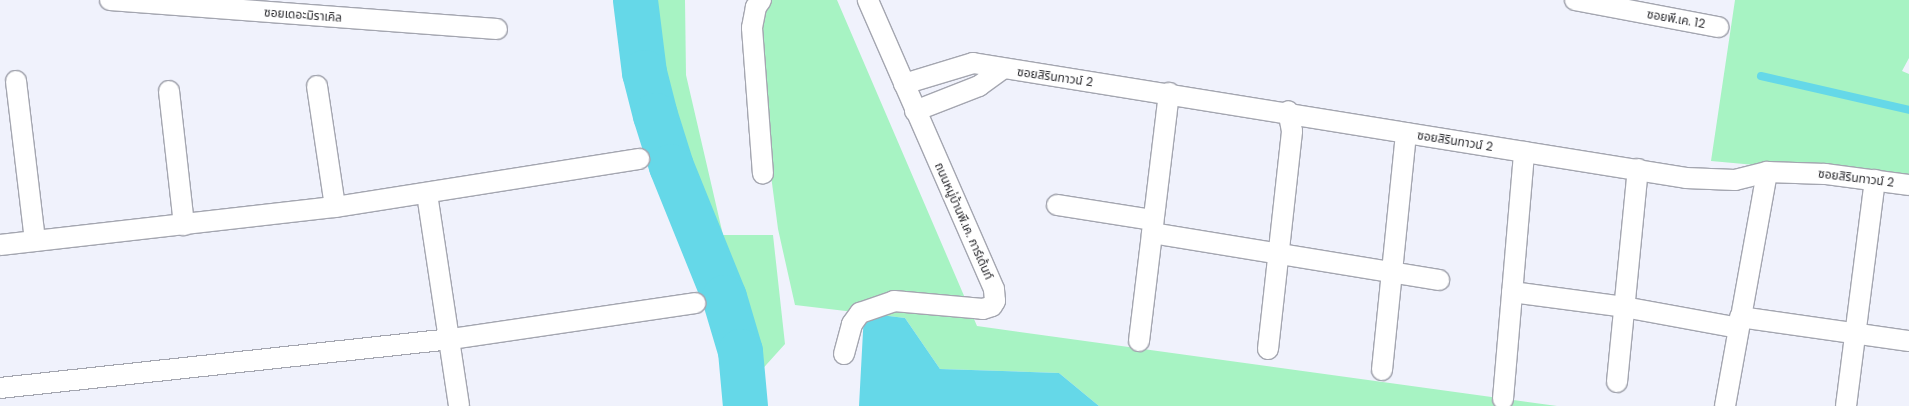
<!DOCTYPE html>
<meta charset="utf-8">
<style>
body{margin:0}
#map{position:relative;width:1909px;height:406px;overflow:hidden;background:#f0f2fc;font-family:Poppins,"Noto Sans Thai",sans-serif}
div>[style]{position:absolute}
.green>*{inset:0;background:#a7f3c3}
.water>*{inset:0;background:#65d8e8}
.stream>*{height:8px;margin:-4px;padding:0 4px;transform-origin:4px;border-radius:4px;background:#65d8e8}
.river>*{height:45px;margin:-22.5px;padding:0 22.5px;transform-origin:22.5px;border-radius:22.5px;background:#65d8e8}
.roads{filter:drop-shadow(1px 0 #a4a6b0) drop-shadow(-1px 0 #a4a6b0) drop-shadow(0 1px #a4a6b0) drop-shadow(0 -1px #a4a6b0)}
.minor>*{height:20px;margin:-10px;padding:0 10px;transform-origin:10px;border-radius:10px;background:#fff}
span{translate:-50% -50%;white-space:nowrap;text-align:center;line-height:1.15;-webkit-text-stroke:5px #fff;paint-order:stroke}
.street-label{font-size:12px;color:#2a2a2e}
</style>
<div id="map">
<div class="green">
<i style="clip-path:polygon(649px 0,685px 0,686px 75px,723px 235px,773px 235px,785px 344px,756px 376px,720px 255px,661px 111px)"></i>
<i style="clip-path:polygon(748px 0,837px 0,977px 326px,1557px 406px,1099px 406px,1059px 373px,940px 369px,905px 318px,795px 305px,778px 229px)"></i>
<i style="clip-path:polygon(1735px 0,1909px 0,1909px 58px,1902px 71px,1909px 74px,1909px 179px,1711px 161px)"></i>
</div>
<div class="water">
<i style="clip-path:polygon(864px 313px,905px 318px,940px 369px,1059px 373px,1099px 406px,859px 406px)"></i>
</div>
<div class="stream">
<i style="left:1761px;top:76px;width:152px;rotate:12.9deg"></i>
</div>
<div class="river">
<i style="left:635px;top:0;width:73px;rotate:82.9deg"></i>
<i style="left:644px;top:72px;width:44px;rotate:75.7deg"></i>
<i style="left:655px;top:115px;width:53px;rotate:72.6deg"></i>
<i style="left:671px;top:166px;width:141px;rotate:68deg"></i>
<i style="left:724px;top:297px;width:56px;rotate:73.5deg"></i>
<i style="left:740px;top:351px;width:55px;rotate:84.8deg"></i>
</div>
<div class="roads">
<div class="minor">
<i style="left:110px;top:0;width:388px;rotate:4.3deg"></i>
<i style="left:761px;top:0;width:9px;rotate:126deg"></i>
<i style="left:756px;top:7px;width:21px;rotate:101deg"></i>
<i style="left:752px;top:28px;width:146px;rotate:85.7deg"></i>
<i style="left:1575px;top:0;width:146px;rotate:10.7deg"></i>
<i style="left:16px;top:81px;width:161px;rotate:83.2deg"></i>
<i style="left:904px;top:84px;width:72px;rotate:-16.9deg"></i>
<i style="left:973px;top:63px;width:722px;rotate:9.16deg"></i>
<i style="left:1686px;top:178px;width:49px;rotate:2.3deg"></i>
<i style="left:1735px;top:180px;width:33px;rotate:-14deg"></i>
<i style="left:1767px;top:172px;width:58px;rotate:2deg"></i>
<i style="left:1825px;top:174px;width:85px;rotate:7.5deg"></i>
<i style="left:317px;top:86px;width:122px;rotate:81.5deg"></i>
<i style="left:169px;top:91px;width:135px;rotate:83.6deg"></i>
<i style="left:915px;top:111px;width:69px;rotate:-21.3deg"></i>
<i style="left:979px;top:86px;width:29px;rotate:-36deg"></i>
<i style="left:427px;top:194px;width:214px;rotate:81.4deg"></i>
<i style="left:1057px;top:205px;width:97px;rotate:8.9deg"></i>
<i style="left:1152px;top:233px;width:291px;rotate:9.3deg"></i>
<i style="left:0;top:245px;width:337px;rotate:-6.5deg"></i>
<i style="left:335px;top:207px;width:308px;rotate:-9deg"></i>
<i style="left:1512px;top:292px;width:113px;rotate:7.6deg"></i>
<i style="left:1624px;top:307px;width:116px;rotate:10.4deg"></i>
<i style="left:1740px;top:317px;width:171px;rotate:8.1deg"></i>
<i style="left:1139px;top:341px;width:250px;rotate:-83.1deg"></i>
<i style="left:1268px;top:349px;width:219px;rotate:-83.7deg"></i>
<i style="left:1292px;top:131px;width:20px;rotate:-101deg"></i>
<i style="left:844px;top:354px;width:31px;rotate:-75deg"></i>
<i style="left:852px;top:324px;width:14px;rotate:-54deg"></i>
<i style="left:860px;top:313px;width:36px;rotate:-19deg"></i>
<i style="left:894px;top:301px;width:89px;rotate:5.1deg"></i>
<i style="left:983px;top:309px;width:9px;rotate:-18deg"></i>
<i style="left:992px;top:306px;width:6px;rotate:-59deg"></i>
<i style="left:995px;top:301px;width:12px;rotate:-95deg"></i>
<i style="left:994px;top:289px;width:315px;rotate:-113.6deg"></i>
<i style="left:1382px;top:370px;width:238px;rotate:-84.2deg"></i>
<i style="left:1617px;top:382px;width:214px;rotate:-84.4deg"></i>
<i style="left:0;top:388px;width:455px;rotate:-6.2deg"></i>
<i style="left:452px;top:339px;width:246px;rotate:-8.4deg"></i>
<i style="left:1503px;top:399px;width:248px;rotate:-85.1deg"></i>
<i style="left:1725px;top:406px;width:238px;rotate:-79.8deg"></i>
<i style="left:1846px;top:406px;width:228px;rotate:-82.7deg"></i>
</div>
</div>
<div class="street-label">
<span style="left:303px;top:15px;rotate:4deg">ซอยเดอะมิราเคิล</span>
<span style="left:1676px;top:19px;rotate:10deg">ซอยพี.เค. 12</span>
<span style="left:1055px;top:77px;rotate:8deg">ซอยสิรินทาวน์ 2</span>
<span style="left:1455px;top:141px;rotate:9deg">ซอยสิรินทาวน์ 2</span>
<span style="left:1856px;top:178px;rotate:7deg">ซอยสิรินทาวน์ 2</span>
<span style="left:964px;top:221px;rotate:66deg">ถนนหมู่บ้านพี.เค. การ์เด้นท์</span>
</div>
</div>
